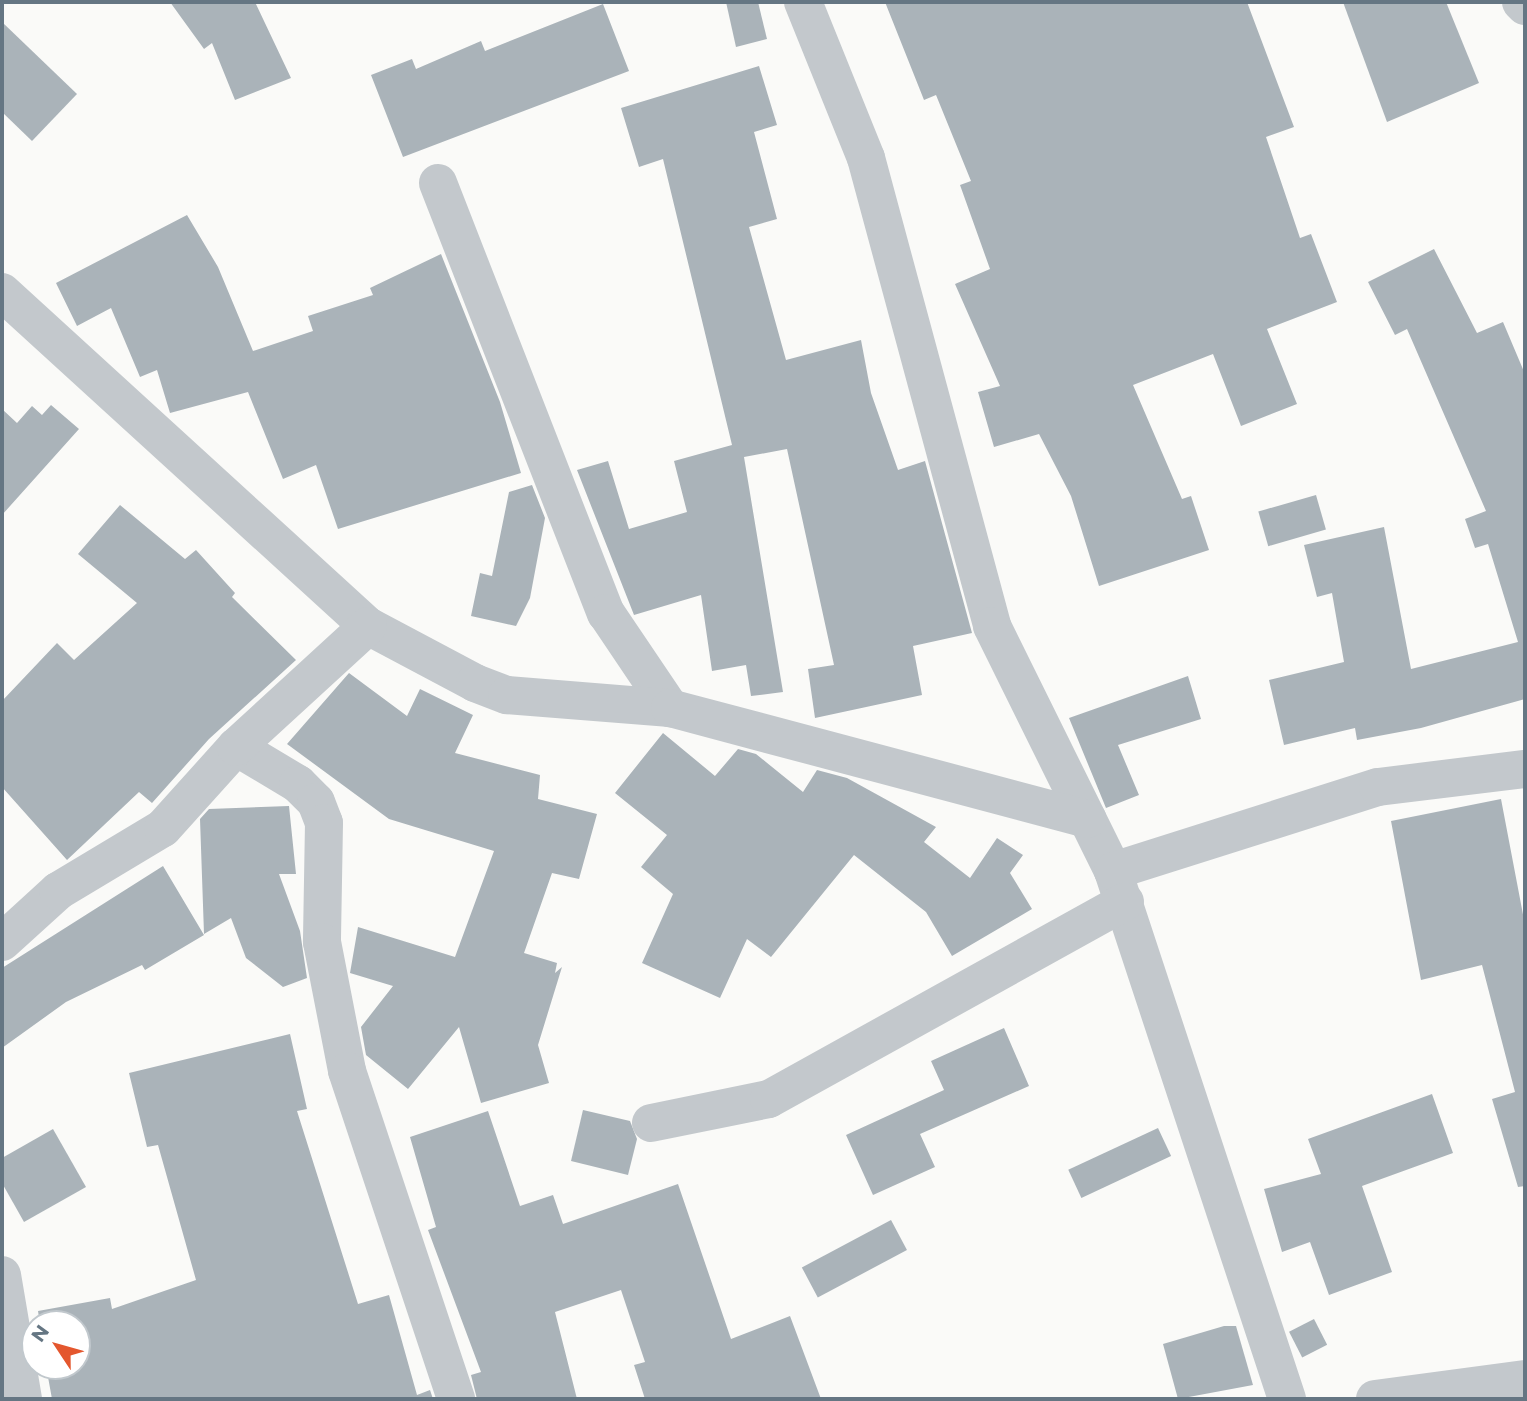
<!DOCTYPE html>
<style>
body{margin:0}
#map{position:relative;width:1527px;height:1401px;overflow:hidden;background:#fafaf8;font-family:Montserrat,sans-serif}
div>[style]{position:absolute}
.building>*{inset:0;background:#aab3b9;transform-origin:0 0}
.minor>*{height:38px;margin:-19px;padding:0 19px;transform-origin:19px;border-radius:19px;background:#c3c8cc}
span{translate:-50% -50%;white-space:nowrap;text-align:center;line-height:1.15;-webkit-text-stroke:7px #fff;paint-order:stroke}
.frame{position:absolute;inset:0;border:4px solid #657683;pointer-events:none}
.north{position:absolute;left:21px;top:1310px;width:70px;height:70px;box-sizing:border-box;background:#fff;border:2px solid #c1c8cd;border-radius:50%;rotate:306deg;font-size:19px;font-weight:700;line-height:28px;text-align:center;color:#657683}
.north::after{content:'';display:block;margin:auto;width:24px;height:32px;background:#e4572e;clip-path:polygon(50% 0,100% 100%,50% 72%,0 100%)}
</style>
<div id="map">
<div class="building">
<i style="clip-path:polygon(170px 2px,255px 2px,291px 78px,235px 100px,212px 43px,204px 49px)"></i>
<i style="clip-path:polygon(726px 2px,758px 2px,767px 39px,736px 47px)"></i>
<i style="clip-path:polygon(885px 2px,1247px 2px,1294px 127px,1266px 137px,1300px 238px,1311px 234px,1337px 302px,1267px 329px,1297px 404px,1241px 426px,1213px 354px,1133px 385px,1182px 499px,1191px 496px,1209px 550px,1099px 586px,1071px 496px,1039px 434px,994px 447px,978px 392px,1000px 386px,955px 284px,990px 269px,960px 185px,971px 181px,936px 95px,924px 100px)"></i>
<i style="clip-path:polygon(1343px 2px,1446px 2px,1479px 83px,1387px 122px)"></i>
<i style="clip-path:polygon(603px 4px,629px 71px,403px 157px,371px 75px,412px 59px,416px 69px,481px 41px,485px 51px)"></i>
<i style="clip-path:polygon(2px 22px,77px 94px,32px 141px,2px 112px)"></i>
<i style="clip-path:polygon(759px 66px,777px 125px,754px 132px,777px 219px,749px 227px,786px 360px,861px 340px,871px 393px,898px 470px,925px 461px,972px 633px,913px 646px,922px 695px,815px 718px,808px 669px,834px 665px,787px 449px,744px 457px,783px 692px,751px 696px,746px 665px,712px 671px,701px 595px,634px 615px,577px 470px,608px 461px,629px 529px,687px 512px,674px 461px,732px 445px,663px 159px,639px 167px,621px 108px)"></i>
<i style="clip-path:polygon(187px 215px,218px 267px,253px 351px,313px 331px,308px 316px,373px 295px,370px 288px,441px 254px,500px 402px,521px 473px,338px 529px,316px 465px,283px 479px,248px 392px,170px 413px,157px 370px,140px 377px,111px 308px,77px 326px,56px 283px)"></i>
<i style="clip-path:polygon(1434px 249px,1477px 333px,1503px 322px,1525px 374px,1525px 699px,1421px 728px,1357px 740px,1355px 728px,1284px 745px,1269px 680px,1344px 662px,1332px 593px,1317px 597px,1304px 545px,1384px 527px,1411px 669px,1518px 642px,1488px 544px,1475px 548px,1465px 519px,1486px 511px,1407px 329px,1395px 335px,1368px 282px)"></i>
<i style="clip-path:polygon(51px 405px,79px 429px,2px 515px,2px 409px,17px 423px,32px 406px,42px 415px)"></i>
<i style="clip-path:polygon(532px 485px,545px 518px,530px 598px,516px 626px,471px 616px,480px 573px,492px 576px,509px 492px)"></i>
<i style="left:1316px;top:495px;width:36px;height:60px;rotate:74deg"></i>
<i style="clip-path:polygon(120px 505px,185px 559px,196px 550px,235px 593px,232px 597px,296px 660px,209px 739px,152px 803px,139px 792px,67px 860px,2px 787px,2px 701px,57px 643px,74px 660px,137px 603px,78px 554px)"></i>
<i style="clip-path:polygon(349px 673px,407px 716px,420px 689px,473px 715px,455px 753px,540px 775px,538px 799px,597px 814px,579px 879px,552px 873px,524px 953px,557px 963px,555px 973px,562px 967px,538px 1045px,549px 1083px,481px 1103px,459px 1027px,408px 1089px,366px 1055px,361px 1027px,393px 986px,350px 973px,358px 927px,455px 957px,494px 851px,389px 819px,287px 744px)"></i>
<i style="clip-path:polygon(1188px 676px,1201px 719px,1118px 745px,1139px 795px,1106px 808px,1069px 718px)"></i>
<i style="clip-path:polygon(663px 733px,715px 776px,738px 749px,756px 754px,803px 792px,817px 770px,847px 778px,936px 827px,924px 842px,970px 878px,997px 838px,1023px 855px,1010px 873px,1032px 909px,952px 956px,926px 912px,854px 855px,771px 957px,747px 939px,720px 998px,642px 963px,673px 894px,641px 867px,667px 835px,615px 793px)"></i>
<i style="clip-path:polygon(1501px 799px,1525px 925px,1525px 1186px,1518px 1187px,1492px 1099px,1515px 1092px,1482px 965px,1421px 980px,1391px 821px)"></i>
<i style="clip-path:polygon(289px 806px,296px 874px,279px 874px,300px 931px,307px 978px,283px 987px,246px 958px,231px 918px,204px 934px,200px 819px,209px 809px)"></i>
<i style="clip-path:polygon(163px 866px,204px 935px,145px 970px,142px 965px,66px 1002px,2px 1048px,2px 968px)"></i>
<i style="clip-path:polygon(1004px 1028px,1029px 1086px,920px 1134px,935px 1167px,873px 1195px,846px 1135px,944px 1090px,931px 1061px)"></i>
<i style="clip-path:polygon(290px 1034px,307px 1109px,297px 1111px,358px 1304px,389px 1295px,417px 1395px,430px 1390px,433px 1399px,52px 1399px,46px 1366px,77px 1366px,77px 1324px,40px 1324px,38px 1311px,110px 1298px,112px 1309px,196px 1280px,158px 1145px,147px 1147px,129px 1073px)"></i>
<i style="clip-path:polygon(1432px 1094px,1453px 1153px,1362px 1186px,1392px 1272px,1329px 1295px,1310px 1242px,1282px 1252px,1264px 1189px,1321px 1174px,1308px 1139px)"></i>
<i style="clip-path:polygon(583px 1110px,630px 1121px,637px 1139px,628px 1175px,571px 1161px)"></i>
<i style="clip-path:polygon(488px 1111px,520px 1206px,553px 1195px,563px 1224px,678px 1184px,731px 1339px,790px 1316px,821px 1399px,645px 1399px,634px 1365px,645px 1362px,621px 1290px,555px 1312px,577px 1399px,477px 1399px,471px 1375px,481px 1372px,428px 1230px,436px 1227px,410px 1137px)"></i>
<i style="left:1158px;top:1128px;width:31px;height:99px;rotate:65deg"></i>
<i style="clip-path:polygon(53px 1129px,86px 1187px,24px 1222px,2px 1183px,2px 1158px)"></i>
<i style="left:891px;top:1220px;width:34px;height:101px;rotate:62deg"></i>
<i style="left:1314px;top:1319px;width:29px;height:28px;rotate:63deg"></i>
<i style="clip-path:polygon(1224px 1326px,1236px 1326px,1253px 1385px,1178px 1399px,1163px 1344px)"></i>
</div>
<div class="minor">
<i style="left:803px;top:2px;width:168px;rotate:68deg"></i>
<i style="left:866px;top:158px;width:485px;rotate:74.9deg"></i>
<i style="left:992px;top:626px;width:273px;rotate:63.7deg"></i>
<i style="left:1113px;top:871px;width:556px;rotate:71.76deg"></i>
<i style="left:1521px;top:2px;width:6px;rotate:45deg"></i>
<i style="left:438px;top:183px;width:462px;rotate:68.7deg"></i>
<i style="left:606px;top:613px;width:115px;rotate:56deg"></i>
<i style="left:2px;top:292px;width:495px;rotate:42.4deg"></i>
<i style="left:368px;top:626px;width:121px;rotate:28deg"></i>
<i style="left:475px;top:683px;width:34px;rotate:21deg"></i>
<i style="left:507px;top:695px;width:164px;rotate:4.6deg"></i>
<i style="left:670px;top:708px;width:432px;rotate:14.9deg"></i>
<i style="left:236px;top:747px;width:72px;rotate:30.8deg"></i>
<i style="left:298px;top:784px;width:25px;rotate:45deg"></i>
<i style="left:316px;top:802px;width:22px;rotate:69deg"></i>
<i style="left:324px;top:823px;width:119px;rotate:91deg"></i>
<i style="left:322px;top:942px;width:131px;rotate:79deg"></i>
<i style="left:347px;top:1071px;width:346px;rotate:71.6deg"></i>
<i style="left:1113px;top:871px;width:278px;rotate:-17.6deg"></i>
<i style="left:1378px;top:787px;width:148px;rotate:-7deg"></i>
<i style="left:2px;top:942px;width:76px;rotate:-42.3deg"></i>
<i style="left:58px;top:891px;width:122px;rotate:-31deg"></i>
<i style="left:163px;top:828px;width:109px;rotate:-48deg"></i>
<i style="left:236px;top:747px;width:179px;rotate:-42.5deg"></i>
<i style="left:651px;top:1123px;width:120px;rotate:-11.5deg"></i>
<i style="left:769px;top:1099px;width:407px;rotate:-29deg"></i>
<i style="left:2px;top:1275px;width:126px;rotate:80.4deg"></i>
<i style="left:1375px;top:1399px;width:151px;rotate:-7.6deg"></i>
</div>
<div class="frame"></div>
<div class="north">N</div>
</div>
